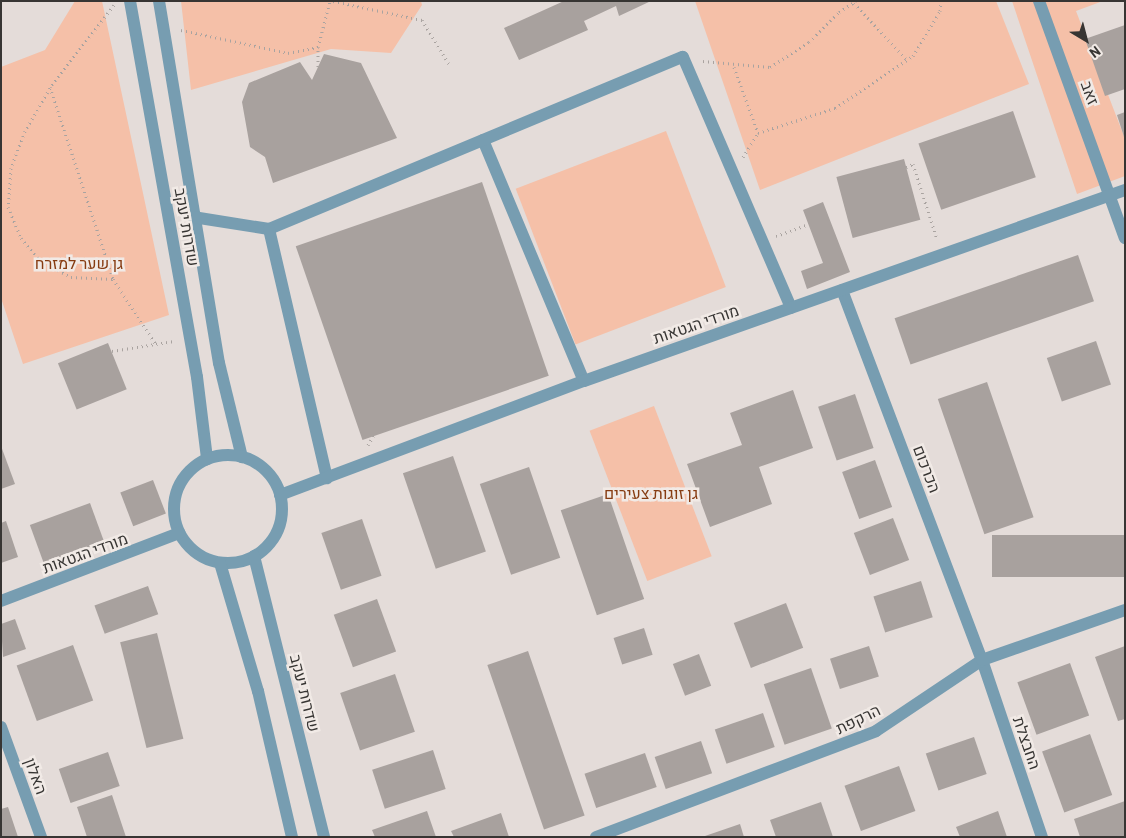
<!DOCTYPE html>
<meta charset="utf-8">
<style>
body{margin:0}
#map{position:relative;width:1126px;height:838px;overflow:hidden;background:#e4dcd9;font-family:Barlow,Heebo,sans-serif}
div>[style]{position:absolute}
.green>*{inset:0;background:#f5c0a8;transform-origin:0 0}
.building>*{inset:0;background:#a8a19e;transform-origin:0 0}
.path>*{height:3px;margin-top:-1.5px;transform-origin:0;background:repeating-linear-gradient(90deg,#a9a3a0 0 1px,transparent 0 5px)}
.minor>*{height:12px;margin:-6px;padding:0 6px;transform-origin:6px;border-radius:6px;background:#779db1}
.minor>.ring{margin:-6px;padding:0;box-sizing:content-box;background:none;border:12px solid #779db1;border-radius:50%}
span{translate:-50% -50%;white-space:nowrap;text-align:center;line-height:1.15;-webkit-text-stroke:5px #f1eae6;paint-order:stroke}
.street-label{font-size:16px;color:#373533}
.park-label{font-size:16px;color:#873c12}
.frame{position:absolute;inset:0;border:2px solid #373533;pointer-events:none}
.north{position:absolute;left:1061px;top:15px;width:50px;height:50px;-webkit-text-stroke:4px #f1eae6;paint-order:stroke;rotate:143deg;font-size:14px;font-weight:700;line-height:20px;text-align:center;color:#373533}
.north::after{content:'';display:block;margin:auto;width:18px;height:22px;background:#373533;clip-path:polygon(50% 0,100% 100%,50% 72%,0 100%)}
</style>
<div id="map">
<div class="green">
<i style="clip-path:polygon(75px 1px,102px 1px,169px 315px,23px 364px,1px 298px,1px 67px,45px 50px)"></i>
<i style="clip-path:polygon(181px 1px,421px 1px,422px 5px,391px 53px,331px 49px,191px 90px)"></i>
<i style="clip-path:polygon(695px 1px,996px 1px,1029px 84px,760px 190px)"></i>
<i style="clip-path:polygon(1012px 1px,1103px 1px,1076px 11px,1125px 139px,1125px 176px,1077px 194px)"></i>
<i style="left:666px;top:131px;width:167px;height:161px;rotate:69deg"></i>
<i style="left:654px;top:406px;width:161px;height:69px;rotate:69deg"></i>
</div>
<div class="building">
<i style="clip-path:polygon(564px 1px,651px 1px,619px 16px,616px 6px,584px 21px,588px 30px,519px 60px,504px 28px)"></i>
<i style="clip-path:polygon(1125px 25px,1125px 89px,1105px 96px,1085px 39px)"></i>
<i style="clip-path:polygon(324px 54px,361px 63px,397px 138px,273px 183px,265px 157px,250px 147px,242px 102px,249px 83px,300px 62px,312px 80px)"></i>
<i style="left:1013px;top:111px;width:70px;height:100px;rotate:71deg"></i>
<i style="clip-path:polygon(1125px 112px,1125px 137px,1124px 137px,1117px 115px)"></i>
<i style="left:904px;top:159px;width:63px;height:70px;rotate:75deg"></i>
<i style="left:482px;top:182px;width:205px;height:197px;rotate:71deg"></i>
<i style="clip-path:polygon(823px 202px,850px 272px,807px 289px,801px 271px,823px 263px,803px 210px)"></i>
<i style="left:1078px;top:255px;width:49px;height:194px;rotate:71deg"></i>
<i style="left:1096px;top:341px;width:46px;height:52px;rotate:71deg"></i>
<i style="left:108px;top:343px;width:50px;height:54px;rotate:68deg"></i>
<i style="left:987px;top:382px;width:143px;height:52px;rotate:71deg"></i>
<i style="clip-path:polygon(793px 390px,813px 448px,759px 467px,772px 504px,710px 527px,687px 464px,742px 445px,730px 413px)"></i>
<i style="left:855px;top:394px;width:57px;height:39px;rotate:71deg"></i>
<i style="clip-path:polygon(1px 446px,15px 484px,1px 489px)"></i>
<i style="left:453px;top:456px;width:101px;height:53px;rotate:71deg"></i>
<i style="left:875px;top:460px;width:50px;height:35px;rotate:70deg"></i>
<i style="left:529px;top:467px;width:96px;height:52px;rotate:71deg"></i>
<i style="left:153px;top:480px;width:36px;height:35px;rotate:69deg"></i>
<i style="left:608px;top:494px;width:111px;height:50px;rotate:71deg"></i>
<i style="left:90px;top:503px;width:41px;height:64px;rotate:70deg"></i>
<i style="left:893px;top:518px;width:45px;height:42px;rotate:69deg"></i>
<i style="left:362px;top:519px;width:60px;height:43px;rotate:71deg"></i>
<i style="clip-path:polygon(6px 521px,18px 557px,1px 563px,1px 523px)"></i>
<i style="left:1125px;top:535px;width:42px;height:133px;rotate:90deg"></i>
<i style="left:921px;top:581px;width:38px;height:50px;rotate:72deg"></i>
<i style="left:148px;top:586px;width:30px;height:57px;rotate:70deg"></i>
<i style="left:377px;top:599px;width:56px;height:46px;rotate:70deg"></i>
<i style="left:786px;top:603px;width:48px;height:56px;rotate:69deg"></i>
<i style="clip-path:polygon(15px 619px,26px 649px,3px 657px,1px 624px)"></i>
<i style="left:644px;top:628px;width:28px;height:32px;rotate:72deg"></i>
<i style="left:157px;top:633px;width:109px;height:38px;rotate:76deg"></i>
<i style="left:73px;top:645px;width:59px;height:60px;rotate:70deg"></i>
<i style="left:869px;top:646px;width:32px;height:41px;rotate:72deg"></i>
<i style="clip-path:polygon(1125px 646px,1125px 719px,1118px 721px,1095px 657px)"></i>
<i style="left:528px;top:651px;width:174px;height:43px;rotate:71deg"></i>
<i style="left:699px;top:654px;width:34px;height:28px;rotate:69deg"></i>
<i style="left:1070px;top:663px;width:56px;height:56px;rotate:70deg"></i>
<i style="left:811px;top:668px;width:64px;height:50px;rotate:71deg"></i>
<i style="left:395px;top:674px;width:61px;height:58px;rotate:71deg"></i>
<i style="left:763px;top:713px;width:36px;height:51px;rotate:71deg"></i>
<i style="left:1090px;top:734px;width:65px;height:51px;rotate:70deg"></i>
<i style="left:974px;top:737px;width:39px;height:51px;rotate:71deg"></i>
<i style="left:701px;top:741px;width:34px;height:49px;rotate:71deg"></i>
<i style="left:433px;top:750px;width:41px;height:64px;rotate:72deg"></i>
<i style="left:108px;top:752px;width:36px;height:52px;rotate:71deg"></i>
<i style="left:645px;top:753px;width:36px;height:64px;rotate:71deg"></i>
<i style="left:899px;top:766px;width:48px;height:58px;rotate:70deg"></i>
<i style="clip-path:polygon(112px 795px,126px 837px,87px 837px,77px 807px)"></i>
<i style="clip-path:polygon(1125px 801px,1125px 837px,1080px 837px,1074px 819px)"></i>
<i style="clip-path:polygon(821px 802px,833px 837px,776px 837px,770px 820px)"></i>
<i style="clip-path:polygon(8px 807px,18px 837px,1px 837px,1px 809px)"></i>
<i style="clip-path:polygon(427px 811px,436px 837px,375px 837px,372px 830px)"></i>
<i style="clip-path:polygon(998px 811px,1007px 837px,960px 837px,956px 827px)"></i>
<i style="clip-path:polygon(501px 813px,509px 837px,454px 837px,451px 831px)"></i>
<i style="clip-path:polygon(740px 824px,744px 837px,705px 837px,705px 836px)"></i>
</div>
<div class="path">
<i style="left:333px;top:1px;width:91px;rotate:12.1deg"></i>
<i style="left:422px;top:20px;width:52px;rotate:58.5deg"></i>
<i style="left:854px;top:3px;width:78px;rotate:47.1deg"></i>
<i style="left:114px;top:5px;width:104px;rotate:128deg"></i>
<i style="left:50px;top:87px;width:202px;rotate:71.8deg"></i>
<i style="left:113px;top:279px;width:77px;rotate:56.7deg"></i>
<i style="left:181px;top:30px;width:109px;rotate:12.1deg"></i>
<i style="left:288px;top:53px;width:31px;rotate:-11deg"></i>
<i style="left:703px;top:61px;width:67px;rotate:5.1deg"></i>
<i style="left:770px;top:67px;width:46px;rotate:-32.7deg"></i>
<i style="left:809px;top:42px;width:42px;rotate:-45deg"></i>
<i style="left:839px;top:12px;width:20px;rotate:-33deg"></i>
<i style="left:318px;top:67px;width:20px;rotate:-90deg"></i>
<i style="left:318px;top:47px;width:48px;rotate:-75.4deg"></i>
<i style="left:734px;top:67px;width:70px;rotate:70deg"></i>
<i style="left:50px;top:88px;width:50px;rotate:120.2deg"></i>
<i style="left:25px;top:131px;width:40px;rotate:111deg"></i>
<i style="left:11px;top:168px;width:39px;rotate:94deg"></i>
<i style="left:8px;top:207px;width:34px;rotate:67deg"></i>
<i style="left:21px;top:238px;width:30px;rotate:50deg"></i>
<i style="left:40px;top:261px;width:35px;rotate:27deg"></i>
<i style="left:71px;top:277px;width:42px;rotate:2.7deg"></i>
<i style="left:743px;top:157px;width:28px;rotate:-58deg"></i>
<i style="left:758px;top:133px;width:81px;rotate:-18deg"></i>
<i style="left:835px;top:108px;width:94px;rotate:-33.7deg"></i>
<i style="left:913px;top:56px;width:52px;rotate:-59deg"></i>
<i style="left:940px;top:11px;width:10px;rotate:-84deg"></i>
<i style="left:906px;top:167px;width:8px;rotate:-23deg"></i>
<i style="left:913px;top:164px;width:79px;rotate:72.3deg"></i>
<i style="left:776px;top:236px;width:35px;rotate:-20deg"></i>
<i style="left:112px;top:351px;width:63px;rotate:-9.2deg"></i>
<i style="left:368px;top:445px;width:14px;rotate:-60deg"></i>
</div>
<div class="minor">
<i style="left:130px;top:1px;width:382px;rotate:79.9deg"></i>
<i style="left:197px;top:377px;width:83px;rotate:83deg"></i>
<i style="left:159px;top:1px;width:367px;rotate:80.6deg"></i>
<i style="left:219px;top:363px;width:97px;rotate:76.3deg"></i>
<i style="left:1039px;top:1px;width:252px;rotate:70.1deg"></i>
<i style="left:483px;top:140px;width:261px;rotate:67.3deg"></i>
<i style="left:193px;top:217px;width:77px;rotate:9deg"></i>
<i style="left:269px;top:229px;width:448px;rotate:-22.6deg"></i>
<i style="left:683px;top:57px;width:273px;rotate:66.7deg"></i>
<i style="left:269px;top:229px;width:256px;rotate:76.9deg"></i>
<i style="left:842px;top:290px;width:396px;rotate:69.3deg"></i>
<i style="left:982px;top:660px;width:187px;rotate:71.3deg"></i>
<i class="ring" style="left:174px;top:455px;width:96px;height:96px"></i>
<i style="left:280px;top:495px;width:325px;rotate:-20.6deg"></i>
<i style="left:584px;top:381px;width:574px;rotate:-19.45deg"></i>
<i style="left:254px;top:556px;width:290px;rotate:76deg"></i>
<i style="left:220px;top:563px;width:134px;rotate:73.5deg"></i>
<i style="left:258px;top:691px;width:150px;rotate:76.9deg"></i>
<i style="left:1px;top:601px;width:191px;rotate:-20.9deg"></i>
<i style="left:1px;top:727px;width:117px;rotate:70deg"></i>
<i style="left:596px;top:837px;width:299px;rotate:-20.7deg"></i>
<i style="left:876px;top:731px;width:128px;rotate:-33.8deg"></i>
<i style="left:982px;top:660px;width:151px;rotate:-19.3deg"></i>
</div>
<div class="street-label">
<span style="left:1090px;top:93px;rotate:70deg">זאב</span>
<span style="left:187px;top:227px;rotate:80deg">שדרות יעקב</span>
<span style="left:696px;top:324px;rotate:-19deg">מורדי הגטאות</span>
<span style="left:927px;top:469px;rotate:69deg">הכרכום</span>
<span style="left:85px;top:553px;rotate:-20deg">מורדי הגטאות</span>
<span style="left:305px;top:693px;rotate:76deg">שדרות יעקב</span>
<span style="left:858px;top:719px;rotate:-26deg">הרקפת</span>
<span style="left:1027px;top:743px;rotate:71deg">החבצלת</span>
<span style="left:36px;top:776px;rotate:70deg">האלון</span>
</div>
<div class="park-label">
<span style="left:79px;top:263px">גן שער למזרח</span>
<span style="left:651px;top:493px">גן זוגות צעירים</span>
</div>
<div class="frame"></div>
<div class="north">N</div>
</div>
